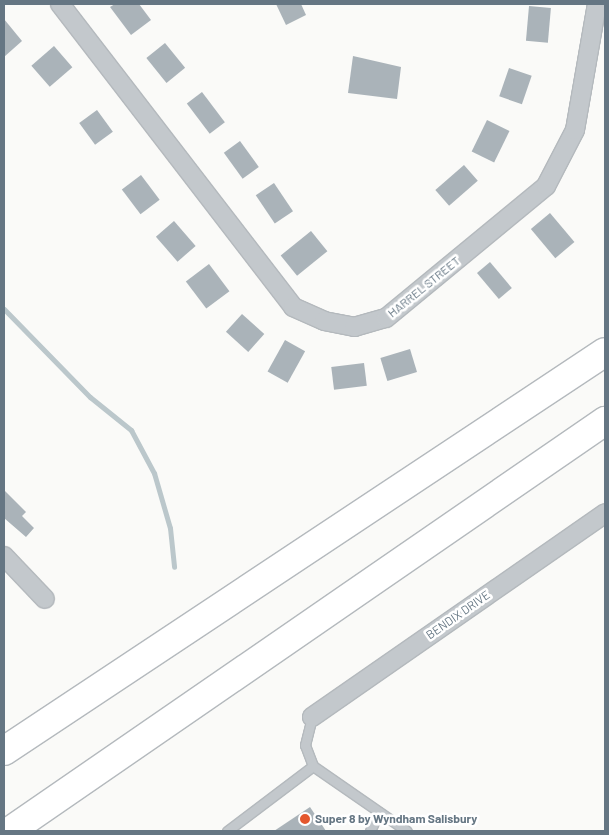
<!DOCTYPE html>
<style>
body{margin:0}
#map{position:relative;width:609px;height:835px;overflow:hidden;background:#fafaf8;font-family:Barlow,sans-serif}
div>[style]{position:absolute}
.stream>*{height:5px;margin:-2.5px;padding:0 2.5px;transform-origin:2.5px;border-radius:2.5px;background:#bbc7cb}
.building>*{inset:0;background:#aab3b9;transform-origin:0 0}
.roads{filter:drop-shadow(1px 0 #b4b9bd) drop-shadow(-1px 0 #b4b9bd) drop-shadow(0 1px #b4b9bd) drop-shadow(0 -1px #b4b9bd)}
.service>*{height:9px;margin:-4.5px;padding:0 4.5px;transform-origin:4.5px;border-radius:4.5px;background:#c3c8cc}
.minor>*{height:18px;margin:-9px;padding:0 9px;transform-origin:9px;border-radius:9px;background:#c3c8cc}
.motorway>*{height:28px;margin:-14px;padding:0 14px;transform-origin:14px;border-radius:14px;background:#fff}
.dots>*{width:14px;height:14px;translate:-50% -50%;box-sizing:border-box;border:2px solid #fff;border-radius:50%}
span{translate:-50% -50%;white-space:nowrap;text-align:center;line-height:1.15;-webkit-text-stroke:5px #fff;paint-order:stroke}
.street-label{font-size:12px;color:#657683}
.poi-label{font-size:12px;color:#657683;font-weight:700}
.left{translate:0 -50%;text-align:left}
.frame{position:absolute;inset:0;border:5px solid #657683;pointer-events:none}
</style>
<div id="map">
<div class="stream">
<i style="left:4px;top:309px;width:123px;rotate:45.7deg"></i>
<i style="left:90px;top:397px;width:53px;rotate:38.8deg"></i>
<i style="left:131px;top:430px;width:49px;rotate:61.9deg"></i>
<i style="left:154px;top:473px;width:57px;rotate:73.8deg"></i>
<i style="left:170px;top:528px;width:39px;rotate:84deg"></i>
</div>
<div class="building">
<i style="clip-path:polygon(115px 4px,139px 4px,151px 20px,131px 35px,110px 7px)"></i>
<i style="clip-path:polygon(276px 4px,301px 4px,306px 15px,286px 25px)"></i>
<i style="left:529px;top:6px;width:22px;height:35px;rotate:5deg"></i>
<i style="clip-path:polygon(4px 19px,22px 41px,4px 57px)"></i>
<i style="left:165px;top:43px;width:32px;height:24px;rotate:51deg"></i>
<i style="left:54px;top:46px;width:28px;height:30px;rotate:49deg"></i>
<i style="clip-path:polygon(353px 56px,401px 67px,397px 99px,348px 93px)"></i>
<i style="left:509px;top:68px;width:24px;height:30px;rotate:19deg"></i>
<i style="left:202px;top:92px;width:38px;height:19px;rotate:53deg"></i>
<i style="left:97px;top:110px;width:27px;height:22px;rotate:54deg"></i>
<i style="left:487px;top:120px;width:25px;height:35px;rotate:26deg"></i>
<i style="left:240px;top:141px;width:32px;height:20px;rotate:54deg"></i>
<i style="left:464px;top:165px;width:21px;height:38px;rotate:49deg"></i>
<i style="left:141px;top:175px;width:31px;height:24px;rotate:53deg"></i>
<i style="left:274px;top:183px;width:34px;height:22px;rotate:56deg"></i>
<i style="left:550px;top:213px;width:38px;height:25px;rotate:50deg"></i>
<i style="left:174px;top:221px;width:33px;height:24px;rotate:49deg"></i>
<i style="left:311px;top:231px;width:26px;height:39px;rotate:51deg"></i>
<i style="left:490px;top:262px;width:34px;height:17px;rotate:50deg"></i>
<i style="left:209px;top:264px;width:34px;height:29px;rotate:53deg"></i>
<i style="left:242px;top:314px;width:30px;height:24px;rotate:42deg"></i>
<i style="left:285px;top:340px;width:23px;height:36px;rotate:29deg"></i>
<i style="left:410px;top:349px;width:24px;height:31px;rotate:73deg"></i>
<i style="left:364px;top:363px;width:23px;height:33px;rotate:83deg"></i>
<i style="clip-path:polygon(4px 490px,26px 512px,22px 516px,34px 528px,26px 537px,4px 518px)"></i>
<i style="clip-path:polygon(310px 807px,326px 831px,274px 831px)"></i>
</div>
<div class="roads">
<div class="service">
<i style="left:312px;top:717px;width:29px;rotate:104deg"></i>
<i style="left:305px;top:745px;width:22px;rotate:69deg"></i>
<i style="left:313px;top:766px;width:114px;rotate:34.7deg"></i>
<i style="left:227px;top:831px;width:108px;rotate:-37.1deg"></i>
<i style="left:370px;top:831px;width:21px;rotate:-65deg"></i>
</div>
<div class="minor">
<i style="left:60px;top:4px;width:382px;rotate:52.4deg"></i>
<i style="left:293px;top:307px;width:34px;rotate:24deg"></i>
<i style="left:324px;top:321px;width:31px;rotate:11deg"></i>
<i style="left:354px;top:327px;width:33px;rotate:-16deg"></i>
<i style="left:386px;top:318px;width:207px;rotate:-39.5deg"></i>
<i style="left:546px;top:186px;width:63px;rotate:-62.6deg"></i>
<i style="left:575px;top:130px;width:128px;rotate:-80.1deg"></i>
<i style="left:4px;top:556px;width:59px;rotate:46.4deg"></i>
<i style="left:312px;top:717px;width:357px;rotate:-34.8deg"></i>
</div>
<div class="motorway">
<i style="left:4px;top:751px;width:721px;rotate:-33.58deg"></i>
<i style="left:10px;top:831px;width:723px;rotate:-34.57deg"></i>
</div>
</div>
<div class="dots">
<i style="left:305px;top:819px;background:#e4572e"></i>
</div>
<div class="street-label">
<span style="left:424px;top:287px;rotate:-39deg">HARREL STREET</span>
<span style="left:458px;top:615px;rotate:-35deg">BENDIX DRIVE</span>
</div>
<div class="poi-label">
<span class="left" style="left:315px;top:819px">Super 8 by Wyndham Salisbury</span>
</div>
<div class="frame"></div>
</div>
